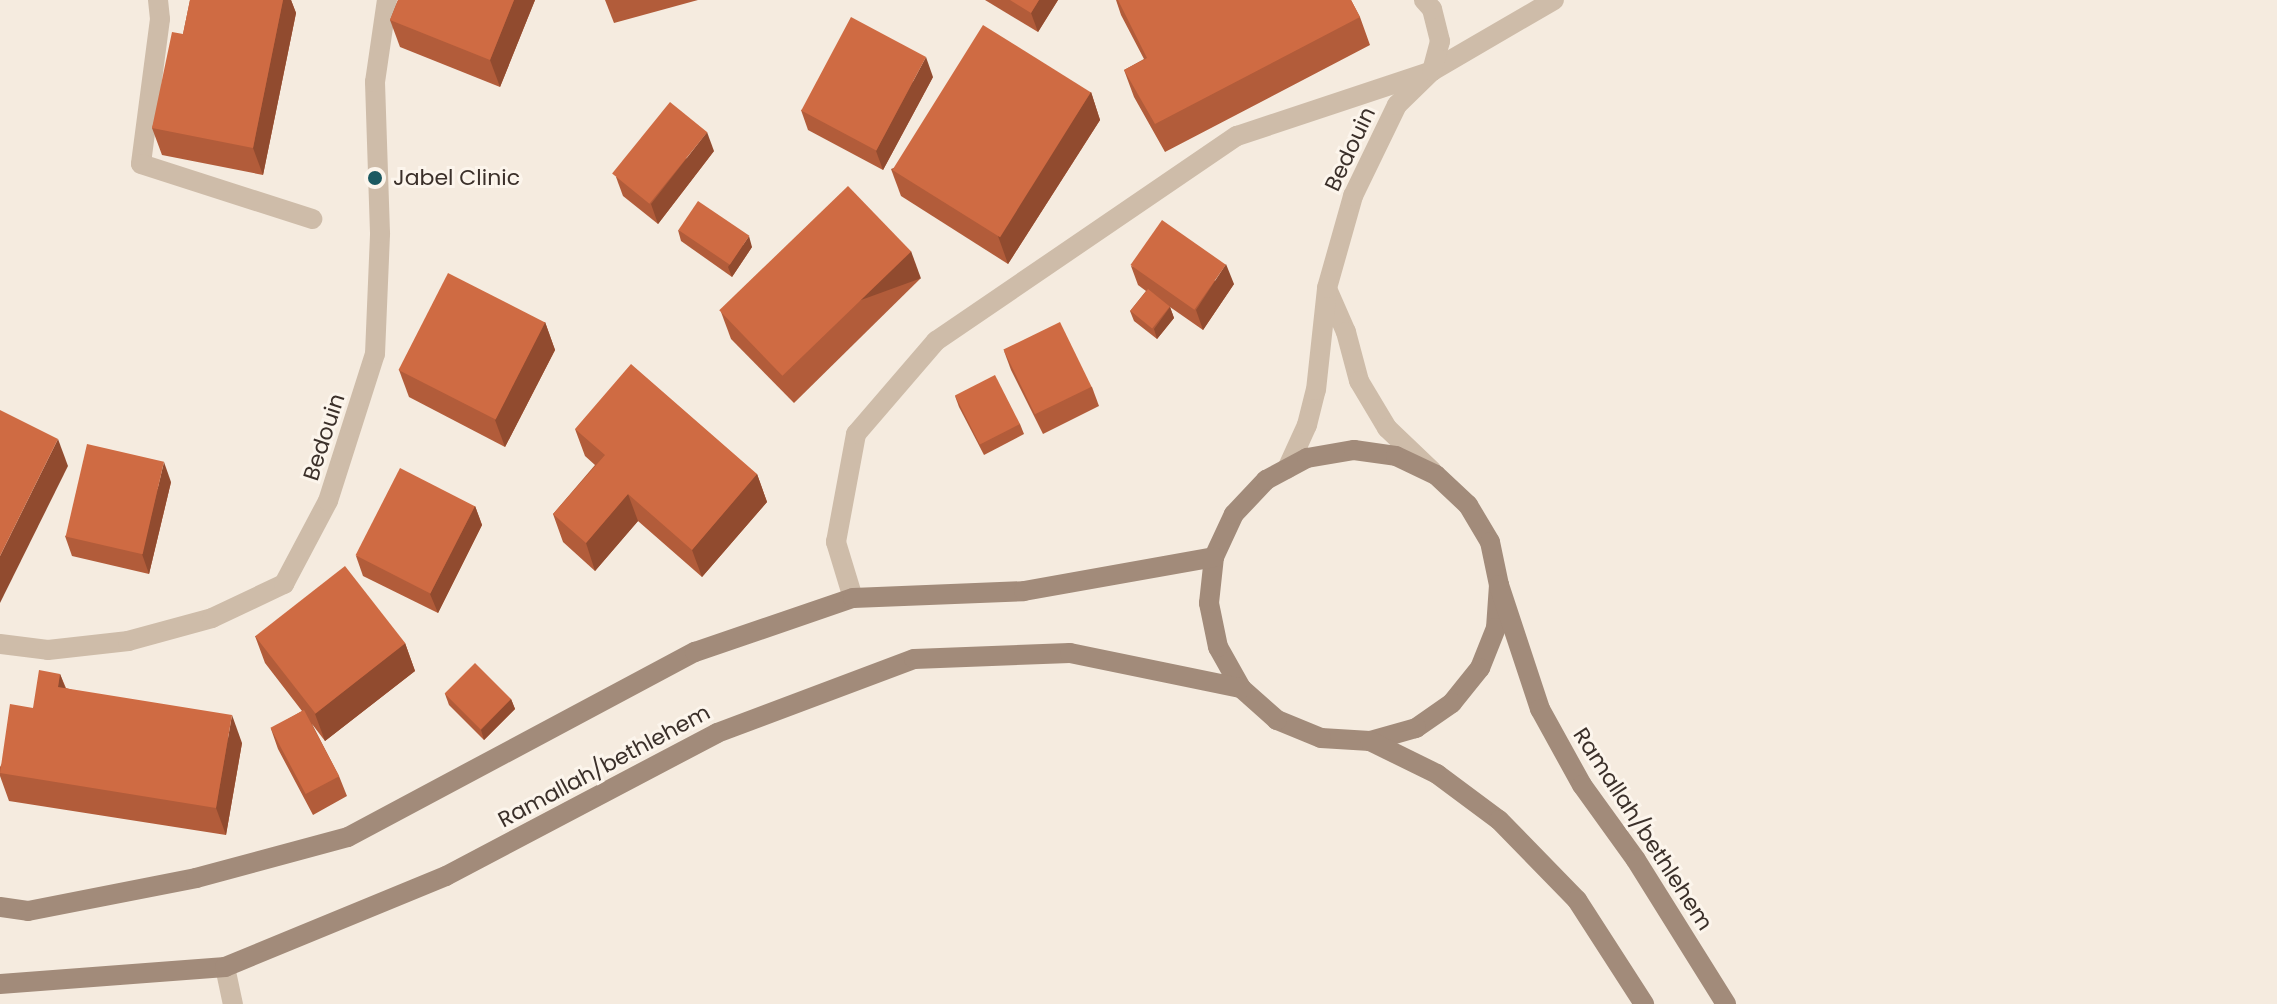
<!DOCTYPE html>
<style>
body{margin:0}
#map{position:relative;width:2277px;height:1004px;overflow:hidden;background:#f5ebdf;font-family:Poppins,sans-serif}
div>[style]{position:absolute}
.service>*{height:20px;margin:-10px;padding:0 10px;transform-origin:10px;border-radius:10px;background:#cebca9}
.minor>*{height:20px;margin:-10px;padding:0 10px;transform-origin:10px;border-radius:10px;background:#cebca9}
.secondary>*{height:20px;margin:-10px;padding:0 10px;transform-origin:10px;border-radius:10px;background:#a28b7a}
.wall>*{inset:0;background:#b25c3a}
.shaded-wall>*{inset:0;background:#914b2f;transform-origin:0 0}
.building>*{inset:0;background:#cf6b43;transform-origin:0 0}
.dots>*{width:22px;height:22px;translate:-50% -50%;box-sizing:border-box;border:4px solid #fcf5ec;border-radius:50%}
span{translate:-50% -50%;white-space:nowrap;text-align:center;line-height:1.15;-webkit-text-stroke:6px #fcf5ec;paint-order:stroke}
.street-label{font-size:22px;color:#3b302a}
.poi-label{font-size:22px;color:#3b302a}
.left{translate:0 -50%;text-align:left}
</style>
<div id="map">
<div class="service">
<i style="left:158px;top:0;width:19px;rotate:84deg"></i>
<i style="left:160px;top:19px;width:146px;rotate:97.5deg"></i>
<i style="left:141px;top:164px;width:180px;rotate:17.8deg"></i>
<i style="left:853px;top:598px;width:59px;rotate:-106.9deg"></i>
<i style="left:836px;top:542px;width:110px;rotate:-79.5deg"></i>
<i style="left:856px;top:434px;width:123px;rotate:-49.3deg"></i>
<i style="left:936px;top:341px;width:364px;rotate:-34.3deg"></i>
<i style="left:1237px;top:136px;width:206px;rotate:-18.4deg"></i>
</div>
<div class="minor">
<i style="left:1432px;top:71px;width:141px;rotate:-30.2deg"></i>
<i style="left:1328px;top:291px;width:45px;rotate:66.3deg"></i>
<i style="left:1346px;top:332px;width:51px;rotate:75.1deg"></i>
<i style="left:1359px;top:381px;width:55px;rotate:59.2deg"></i>
<i style="left:1387px;top:428px;width:62px;rotate:43.7deg"></i>
<i style="left:1287px;top:469px;width:48px;rotate:-65.6deg"></i>
<i style="left:1307px;top:425px;width:36px;rotate:-76deg"></i>
<i style="left:1316px;top:390px;width:103px;rotate:-83.8deg"></i>
<i style="left:1327px;top:288px;width:96px;rotate:-74.2deg"></i>
<i style="left:1353px;top:196px;width:101px;rotate:-64.2deg"></i>
<i style="left:1397px;top:105px;width:49px;rotate:-44.2deg"></i>
<i style="left:1432px;top:71px;width:31px;rotate:-75deg"></i>
<i style="left:1440px;top:41px;width:33px;rotate:-104deg"></i>
<i style="left:1432px;top:9px;width:12px;rotate:-132deg"></i>
<i style="left:0;top:644px;width:48px;rotate:7.1deg"></i>
<i style="left:48px;top:650px;width:81px;rotate:-6.4deg"></i>
<i style="left:128px;top:641px;width:87px;rotate:-15.3deg"></i>
<i style="left:212px;top:618px;width:80px;rotate:-25.3deg"></i>
<i style="left:284px;top:584px;width:94px;rotate:-62.1deg"></i>
<i style="left:328px;top:501px;width:154px;rotate:-72.3deg"></i>
<i style="left:375px;top:354px;width:121px;rotate:-87.6deg"></i>
<i style="left:380px;top:233px;width:151px;rotate:-91.9deg"></i>
<i style="left:375px;top:82px;width:83px;rotate:-81.7deg"></i>
<i style="left:225px;top:967px;width:38px;rotate:78deg"></i>
</div>
<div class="secondary">
<i style="left:1499px;top:585px;width:43px;rotate:94deg"></i>
<i style="left:1496px;top:628px;width:43px;rotate:111.8deg"></i>
<i style="left:1480px;top:668px;width:45px;rotate:128.7deg"></i>
<i style="left:1452px;top:703px;width:44px;rotate:145.2deg"></i>
<i style="left:1416px;top:728px;width:48px;rotate:164.2deg"></i>
<i style="left:1370px;top:741px;width:49px;rotate:-176.5deg"></i>
<i style="left:1321px;top:738px;width:48px;rotate:-157.8deg"></i>
<i style="left:1277px;top:720px;width:48px;rotate:-138.4deg"></i>
<i style="left:1241px;top:688px;width:47px;rotate:-119.3deg"></i>
<i style="left:1218px;top:647px;width:45px;rotate:-101.6deg"></i>
<i style="left:1209px;top:603px;width:46px;rotate:-83.8deg"></i>
<i style="left:1214px;top:557px;width:47px;rotate:-65.1deg"></i>
<i style="left:1234px;top:514px;width:47px;rotate:-46.7deg"></i>
<i style="left:1266px;top:480px;width:47px;rotate:-28.2deg"></i>
<i style="left:1307px;top:458px;width:48px;rotate:-9.7deg"></i>
<i style="left:1354px;top:450px;width:42px;rotate:8.1deg"></i>
<i style="left:1396px;top:456px;width:44px;rotate:25.4deg"></i>
<i style="left:1436px;top:475px;width:44px;rotate:43.2deg"></i>
<i style="left:1468px;top:505px;width:43px;rotate:59.3deg"></i>
<i style="left:1490px;top:542px;width:44px;rotate:78.2deg"></i>
<i style="left:1499px;top:585px;width:131px;rotate:71.7deg"></i>
<i style="left:1540px;top:709px;width:87px;rotate:61.1deg"></i>
<i style="left:1582px;top:785px;width:92px;rotate:54.2deg"></i>
<i style="left:1636px;top:860px;width:170px;rotate:58deg"></i>
<i style="left:1370px;top:741px;width:75px;rotate:26.2deg"></i>
<i style="left:1437px;top:774px;width:77px;rotate:36.6deg"></i>
<i style="left:1499px;top:820px;width:112px;rotate:45.7deg"></i>
<i style="left:1577px;top:900px;width:124px;rotate:57.2deg"></i>
<i style="left:0;top:907px;width:28px;rotate:8deg"></i>
<i style="left:28px;top:911px;width:171px;rotate:-11.1deg"></i>
<i style="left:196px;top:878px;width:157px;rotate:-15.1deg"></i>
<i style="left:348px;top:837px;width:393px;rotate:-28.1deg"></i>
<i style="left:695px;top:652px;width:167px;rotate:-18.9deg"></i>
<i style="left:853px;top:598px;width:171px;rotate:-2.3deg"></i>
<i style="left:1024px;top:591px;width:193px;rotate:-10.1deg"></i>
<i style="left:0;top:984px;width:226px;rotate:-4.3deg"></i>
<i style="left:225px;top:967px;width:239px;rotate:-22.4deg"></i>
<i style="left:446px;top:876px;width:306px;rotate:-27.8deg"></i>
<i style="left:717px;top:733px;width:210px;rotate:-20.6deg"></i>
<i style="left:914px;top:659px;width:156px;rotate:-2.2deg"></i>
<i style="left:1070px;top:653px;width:175px;rotate:11.6deg"></i>
</div>
<div class="wall">
<i style="clip-path:polygon(190px 0,291px 0,296px 13px,263px 175px,162px 155px,152px 128px,183px 34px)"></i>
<i style="clip-path:polygon(398px 0,535px 0,500px 87px,400px 47px,390px 20px)"></i>
<i style="clip-path:polygon(605px 0,698px 0,614px 23px)"></i>
<i style="clip-path:polygon(985px 0,1058px 0,1038px 32px)"></i>
<i style="clip-path:polygon(1116px 0,1351px 0,1360px 17px,1370px 45px,1165px 152px,1134px 97px,1124px 70px,1144px 59px,1121px 15px)"></i>
<i style="clip-path:polygon(933px 77px,883px 170px,808px 130px,801px 110px)"></i>
<i style="clip-path:polygon(1091px 92px,1100px 120px,1008px 264px,901px 196px,891px 169px)"></i>
<i style="clip-path:polygon(714px 151px,658px 224px,623px 196px,616px 177px)"></i>
<i style="clip-path:polygon(678px 230px,752px 247px,732px 277px,681px 241px)"></i>
<i style="clip-path:polygon(1131px 266px,1234px 284px,1203px 330px,1170px 307px,1174px 318px,1157px 339px,1134px 321px,1130px 311px,1146px 291px,1138px 285px)"></i>
<i style="clip-path:polygon(921px 278px,794px 403px,731px 339px,721px 312px)"></i>
<i style="clip-path:polygon(545px 322px,555px 350px,505px 447px,409px 397px,399px 370px)"></i>
<i style="clip-path:polygon(1004px 351px,1092px 387px,1099px 406px,1043px 434px,1011px 370px)"></i>
<i style="clip-path:polygon(955px 396px,1020px 424px,1024px 434px,984px 455px,959px 407px)"></i>
<i style="clip-path:polygon(575px 429px,757px 474px,767px 502px,702px 577px,638px 521px,595px 571px,563px 542px,553px 514px,595px 465px,585px 456px)"></i>
<i style="clip-path:polygon(171px 482px,149px 574px,72px 556px,65px 536px)"></i>
<i style="clip-path:polygon(475px 506px,482px 525px,438px 613px,363px 576px,356px 556px)"></i>
<i style="clip-path:polygon(255px 636px,405px 643px,415px 671px,325px 741px,312px 724px,339px 776px,347px 796px,313px 815px,278px 749px,271px 729px,302px 711px,265px 663px)"></i>
<i style="clip-path:polygon(60px 674px,66px 688px,242px 743px,226px 835px,9px 801px,0 776px,0 767px,33px 708px)"></i>
<i style="clip-path:polygon(445px 694px,511px 699px,515px 709px,484px 740px,449px 705px)"></i>
</div>
<div class="shaded-wall">
<i style="clip-path:polygon(283px 0,291px 0,296px 13px,263px 175px,253px 148px)"></i>
<i style="clip-path:polygon(514px 0,535px 0,500px 87px,490px 60px)"></i>
<i style="clip-path:polygon(1039px 0,1058px 0,1038px 32px,1031px 13px)"></i>
<i style="clip-path:polygon(926px 57px,933px 77px,883px 170px,876px 151px)"></i>
<i style="clip-path:polygon(1091px 92px,1100px 120px,1008px 264px,998px 236px)"></i>
<i style="clip-path:polygon(707px 132px,714px 151px,658px 224px,651px 204px)"></i>
<i style="clip-path:polygon(749px 236px,752px 247px,732px 277px,728px 267px)"></i>
<i style="left:911px;top:251px;width:29px;height:178px;rotate:70deg"></i>
<i style="clip-path:polygon(1226px 264px,1234px 284px,1203px 330px,1196px 310px)"></i>
<i style="clip-path:polygon(1170px 307px,1174px 318px,1157px 339px,1154px 329px)"></i>
<i style="clip-path:polygon(545px 322px,555px 350px,505px 447px,495px 420px)"></i>
<i style="clip-path:polygon(58px 439px,68px 466px,0 603px,0 556px)"></i>
<i style="clip-path:polygon(164px 462px,171px 482px,149px 574px,142px 554px)"></i>
<i style="clip-path:polygon(757px 474px,767px 502px,702px 577px,692px 550px)"></i>
<i style="clip-path:polygon(628px 494px,638px 521px,595px 571px,586px 543px)"></i>
<i style="clip-path:polygon(475px 506px,482px 525px,438px 613px,430px 594px)"></i>
<i style="clip-path:polygon(405px 643px,415px 671px,325px 741px,315px 714px)"></i>
<i style="clip-path:polygon(60px 674px,70px 701px,58px 687px)"></i>
<i style="clip-path:polygon(511px 699px,515px 709px,484px 740px,481px 730px)"></i>
<i style="clip-path:polygon(232px 715px,242px 743px,226px 835px,216px 808px)"></i>
</div>
<div class="building">
<i style="clip-path:polygon(190px 0,283px 0,253px 148px,152px 128px,172px 32px,183px 34px)"></i>
<i style="clip-path:polygon(398px 0,514px 0,490px 60px,390px 20px)"></i>
<i style="clip-path:polygon(1010px 0,1039px 0,1031px 13px)"></i>
<i style="clip-path:polygon(1118px 0,1351px 0,1360px 17px,1155px 124px,1124px 70px,1147px 58px)"></i>
<i style="left:851px;top:17px;width:85px;height:106px;rotate:28deg"></i>
<i style="left:983px;top:25px;width:127px;height:171px;rotate:32deg"></i>
<i style="left:670px;top:102px;width:48px;height:92px;rotate:39deg"></i>
<i style="left:848px;top:186px;width:91px;height:179px;rotate:46deg"></i>
<i style="left:698px;top:201px;width:62px;height:35px;rotate:34deg"></i>
<i style="left:1162px;top:220px;width:78px;height:55px;rotate:35deg"></i>
<i style="left:448px;top:273px;width:109px;height:109px;rotate:27deg"></i>
<i style="left:1148px;top:289px;width:28px;height:28px;rotate:39deg"></i>
<i style="left:1060px;top:322px;width:72px;height:63px;rotate:64deg"></i>
<i style="clip-path:polygon(631px 364px,757px 474px,692px 550px,628px 494px,586px 543px,553px 514px,605px 455px,575px 429px)"></i>
<i style="left:995px;top:375px;width:55px;height:45px;rotate:63deg"></i>
<i style="clip-path:polygon(0 410px,58px 439px,0 556px)"></i>
<i style="left:87px;top:444px;width:79px;height:95px;rotate:13deg"></i>
<i style="left:400px;top:468px;width:84px;height:98px;rotate:27deg"></i>
<i style="left:345px;top:566px;width:98px;height:114px;rotate:52deg"></i>
<i style="left:475px;top:663px;width:51px;height:43px;rotate:45deg"></i>
<i style="clip-path:polygon(39px 670px,60px 674px,58px 687px,232px 715px,216px 808px,0 773px,10px 704px,33px 708px)"></i>
<i style="left:304px;top:710px;width:75px;height:38px;rotate:62deg"></i>
</div>
<div class="dots">
<i style="left:375px;top:178px;background:#1b5961"></i>
</div>
<div class="street-label">
<span style="left:1350px;top:149px;rotate:-65deg">Bedouin</span>
<span style="left:324px;top:437px;rotate:-72deg">Bedouin</span>
<span style="left:604px;top:766px;rotate:-28deg">Ramallah/bethlehem</span>
<span style="left:1643px;top:829px;rotate:57deg">Ramallah/bethlehem</span>
</div>
<div class="poi-label">
<span class="left" style="left:393px;top:178px">Jabel Clinic</span>
</div>
</div>
